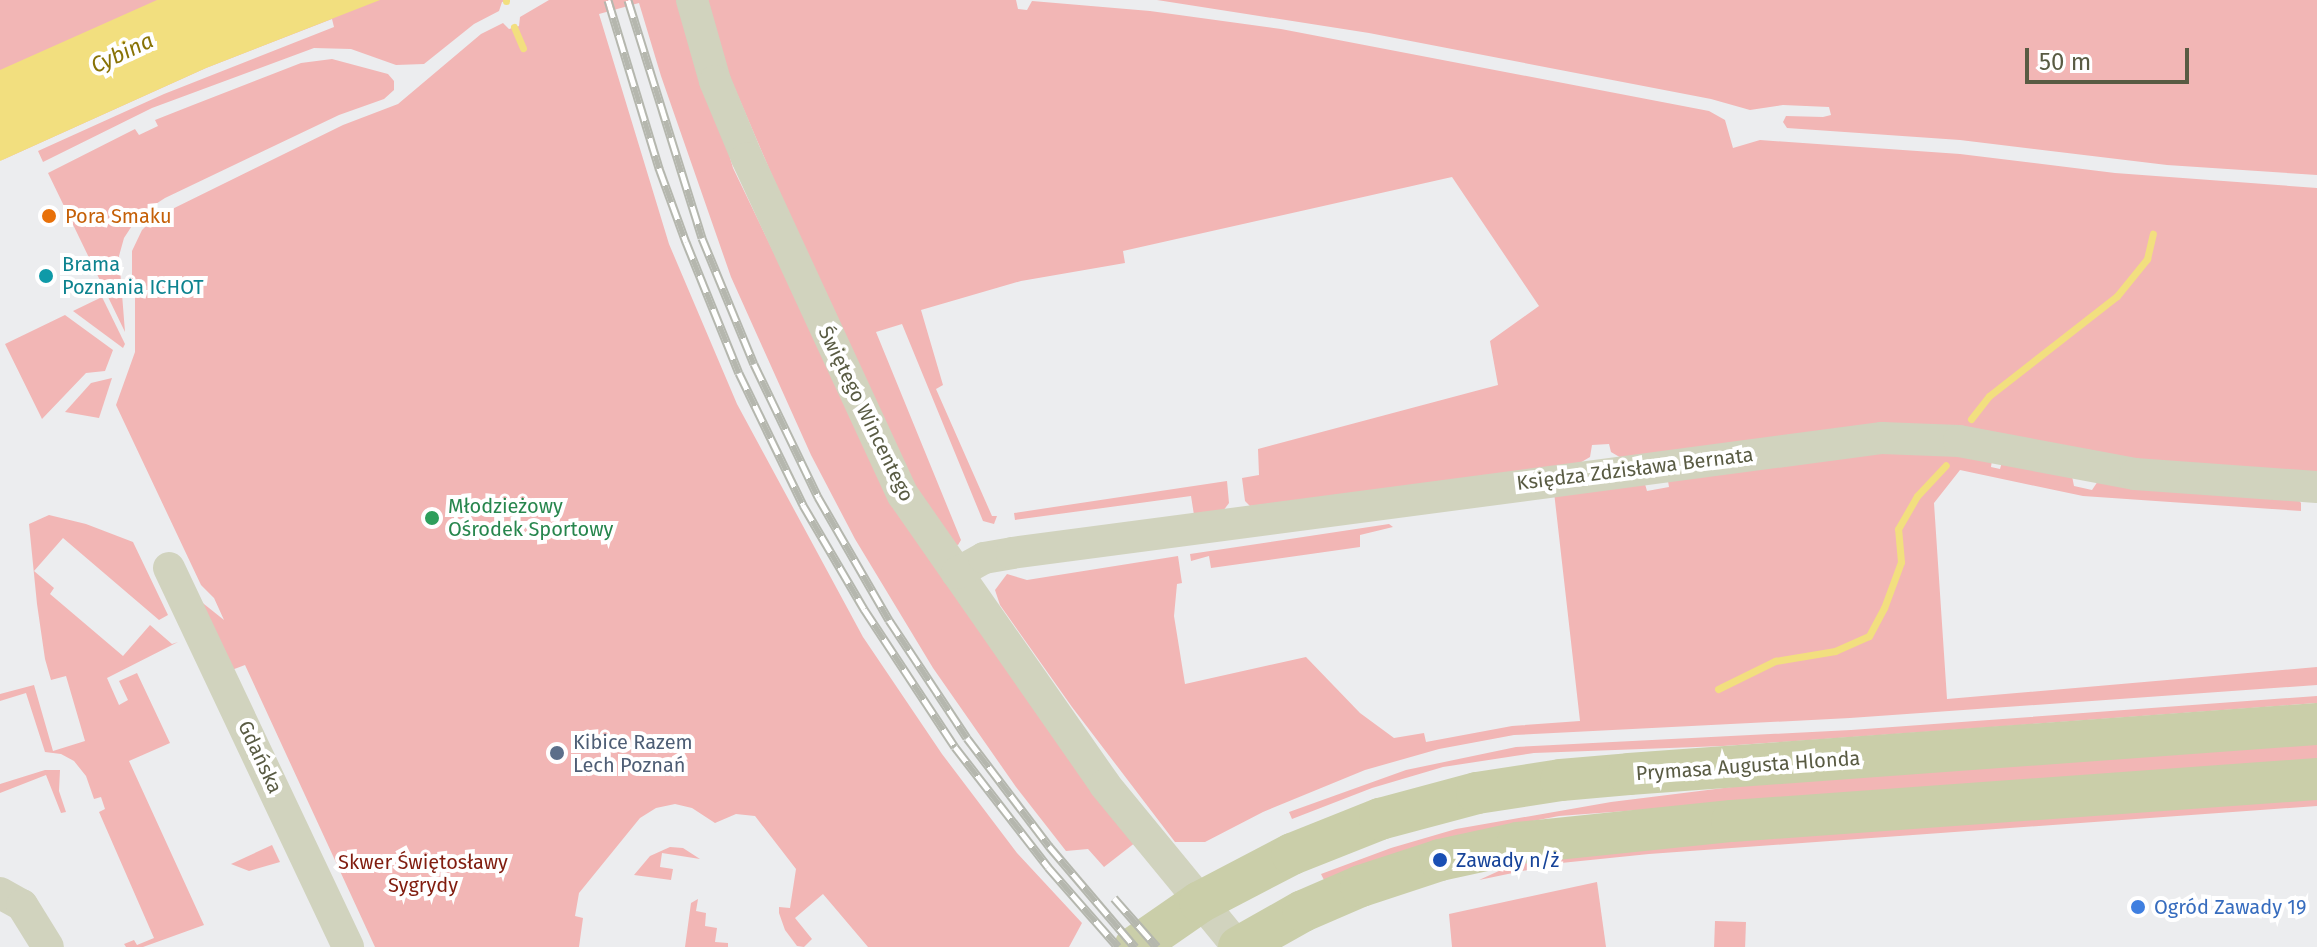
<!DOCTYPE html>
<meta charset="utf-8">
<style>
body{margin:0}
#map{position:relative;width:2317px;height:947px;overflow:hidden;background:#ecedef;font-family:"Fira Sans",sans-serif}
div>[style]{position:absolute}
.green>*{inset:0;background:#f2b6b5;transform-origin:0 0}
.water>*{inset:0;background:#f2df7f}
.stream>*{height:7px;margin:-3.5px;padding:0 3.5px;transform-origin:3.5px;border-radius:3.5px;background:#f2df7f}
.minor>*{height:32px;margin:-16px;padding:0 16px;transform-origin:16px;border-radius:16px;background:#d1d3be}
.major>*{height:42px;margin:-21px;padding:0 21px;transform-origin:21px;border-radius:21px;background:#cacea9}
.rail>*{height:9px;margin-top:-4.5px;transform-origin:0;background:repeating-linear-gradient(90deg,#fff 0 18px,#b5b7ae 0 36px);box-sizing:border-box;border-block:2px solid #b5b7ae}
.dots>*{width:22px;height:22px;translate:-50% -50%;box-sizing:border-box;border:4px solid #fff;border-radius:50%}
span{translate:-50% -50%;white-space:nowrap;text-align:center;line-height:1.15;-webkit-text-stroke:8px #fff;paint-order:stroke}
.food-label{font-size:20px;color:#c56008}
.left{translate:0 -50%;text-align:left}
.culture-label{font-size:20px;color:#0d838f}
.street-label{font-size:20px;color:#595b43}
.leisure-label{font-size:20px;color:#27864d}
.service-label{font-size:20px;color:#4e5e75}
.transit-label{font-size:20px;color:#164399}
.park-label{font-size:20px;color:#811d0f}
.shop-label{font-size:20px;color:#366cbe}
.water-label{font-size:22px;color:#887205;font-style:italic}
.scale{position:absolute;left:2025px;top:48px;width:164px;height:36px;box-sizing:border-box;border:4px solid #595b43;border-top:0;padding-left:10px;font-size:24px;line-height:28px;white-space:nowrap;color:#595b43;-webkit-text-stroke:6px #fff;paint-order:stroke}
</style>
<div id="map">
<div class="green">
<i style="clip-path:polygon(0 0,207px 0,0 84px)"></i>
<i style="clip-path:polygon(277px 0,510px 0,502px 2px,499px 11px,474px 24px,424px 64px,396px 65px,351px 49px,314px 48px,152px 108px,43px 162px,38px 151px,164px 94px,334px 27px,332px 19px,206px 68px,0 161px)"></i>
<i style="clip-path:polygon(549px 0,685px 0,733px 168px,855px 421px,1136px 842px,1104px 867px,1088px 849px,1066px 851px,1016px 787px,933px 668px,855px 539px,811px 455px,731px 277px,661px 76px,639px 3px,599px 14px,669px 244px,737px 404px,863px 637px,942px 754px,1017px 853px,1082px 923px,1069px 947px,868px 947px,823px 894px,795px 918px,812px 939px,804px 947px,797px 946px,785px 930px,779px 913px,779px 907px,790px 908px,796px 869px,755px 816px,736px 814px,715px 823px,692px 808px,675px 804px,656px 808px,640px 818px,579px 893px,575px 916px,583px 918px,579px 947px,375px 947px,245px 665px,229px 671px,194px 596px,224px 620px,214px 598px,201px 585px,116px 405px,135px 352px,135px 293px,142px 291px,139px 280px,132px 281px,132px 251px,142px 230px,154px 218px,343px 125px,398px 104px,481px 34px,503px 23px,509px 29px,519px 26px,520px 17px)"></i>
<i style="clip-path:polygon(697px 0,1016px 0,1018px 9px,1027px 10px,1032px 1px,1150px 11px,1281px 29px,1709px 111px,1725px 120px,1733px 148px,1760px 140px,1960px 154px,2115px 173px,2317px 188px,2317px 475px,2185px 468px,2045px 444px,1623px 459px,1611px 452px,1609px 444px,1592px 445px,1590px 457px,1578px 464px,1250px 506px,1245px 501px,1242px 478px,1259px 475px,1258px 449px,1498px 385px,1490px 341px,1539px 306px,1452px 177px,1123px 251px,1125px 263px,1021px 281px,921px 310px,943px 385px,936px 389px,992px 516px,997px 516px,994px 524px,983px 521px,902px 324px,876px 332px,961px 540px,958px 545px,953px 544px,891px 454px)"></i>
<i style="clip-path:polygon(1157px 0,2317px 0,2317px 175px,2167px 165px,1960px 140px,1787px 128px,1783px 122px,1786px 116px,1823px 117px,1831px 115px,1829px 107px,1783px 105px,1750px 110px,1711px 99px,1369px 33px)"></i>
<i style="clip-path:polygon(332px 59px,388px 74px,394px 81px,394px 90px,384px 99px,339px 115px,165px 198px,139px 215px,124px 238px,119px 256px,125px 332px,48px 173px,135px 129px,139px 135px,158px 126px,155px 120px,193px 105px,301px 63px)"></i>
<i style="clip-path:polygon(102px 297px,125px 344px,123px 348px,73px 311px)"></i>
<i style="clip-path:polygon(65px 315px,113px 350px,105px 371px,86px 373px,42px 419px,5px 344px)"></i>
<i style="clip-path:polygon(112px 378px,99px 418px,65px 412px,91px 383px)"></i>
<i style="clip-path:polygon(1898px 450px,1992px 460px,1991px 467px,2000px 469px,2002px 462px,2072px 476px,2074px 486px,2092px 490px,2098px 481px,2298px 499px,2301px 503px,2301px 511px,2083px 496px,1960px 470px,1934px 503px,1947px 699px,2317px 667px,2317px 685px,1850px 718px,1514px 735px,1439px 749px,1365px 770px,1263px 812px,1205px 842px,1175px 842px,1072px 707px,1000px 605px,995px 590px,1007px 574px,1027px 580px,1178px 556px,1182px 583px,1177px 584px,1174px 616px,1185px 684px,1306px 657px,1360px 713px,1394px 738px,1424px 733px,1426px 742px,1512px 726px,1580px 721px,1554px 492px,1645px 484px,1647px 491px,1669px 487px,1668px 481px)"></i>
<i style="clip-path:polygon(1227px 481px,1229px 503px,1223px 511px,1194px 515px,1191px 496px,1015px 520px,1014px 513px)"></i>
<i style="clip-path:polygon(49px 515px,86px 524px,133px 542px,168px 615px,159px 620px,63px 538px,34px 571px,54px 588px,50px 594px,123px 656px,150px 625px,172px 644px,178px 642px,107px 678px,119px 705px,128px 700px,119px 681px,137px 673px,170px 743px,129px 761px,204px 925px,143px 947px,126px 947px,124px 944px,134px 940px,137px 945px,154px 938px,99px 812px,105px 809px,101px 797px,94px 799px,86px 776px,74px 761px,61px 754px,45px 752px,26px 693px,0 701px,0 694px,34px 685px,53px 751px,85px 741px,66px 676px,51px 680px,45px 659px,37px 604px,29px 524px)"></i>
<i style="clip-path:polygon(1389px 524px,1393px 527px,1360px 535px,1360px 547px,1211px 568px,1209px 556px,1191px 561px,1190px 554px)"></i>
<i style="clip-path:polygon(2317px 696px,2317px 703px,1951px 730px,1723px 746px,1534px 753px,1443px 767px,1372px 788px,1292px 819px,1289px 812px,1406px 770px,1516px 747px,1851px 730px)"></i>
<i style="clip-path:polygon(2317px 743px,2317px 759px,1559px 816px,1492px 829px,1324px 880px,1321px 874px,1391px 848px,1456px 829px,1611px 802px,1748px 785px)"></i>
<i style="clip-path:polygon(45px 770px,60px 770px,59px 791px,66px 812px,61px 813px,46px 775px,0 793px,0 784px)"></i>
<i style="clip-path:polygon(2317px 798px,2317px 806px,1649px 854px,1561px 863px,1479px 880px,1512px 865px,1600px 851px)"></i>
<i style="clip-path:polygon(272px 845px,280px 862px,249px 871px,231px 864px)"></i>
<i style="clip-path:polygon(670px 847px,683px 848px,700px 859px,662px 853px,660px 867px,673px 869px,671px 880px,634px 875px,650px 856px)"></i>
<i style="clip-path:polygon(1597px 882px,1606px 947px,1452px 947px,1449px 914px)"></i>
<i style="clip-path:polygon(698px 899px,696px 911px,706px 913px,705px 926px,717px 928px,715px 942px,728px 943px,728px 947px,685px 947px,691px 903px)"></i>
<i style="left:1715px;top:921px;width:31px;height:26px;rotate:2deg"></i>
</div>
<div class="water">
<i style="clip-path:polygon(157px 0,380px 0,206px 68px,0 161px,0 70px)"></i>
</div>
<div class="stream">
<i style="left:506px;top:0;width:1px;rotate:90deg"></i>
<i style="left:514px;top:27px;width:23px;rotate:67deg"></i>
<i style="left:1971px;top:419px;width:29px;rotate:-52deg"></i>
<i style="left:1989px;top:396px;width:162px;rotate:-38deg"></i>
<i style="left:2117px;top:296px;width:48px;rotate:-51deg"></i>
<i style="left:2147px;top:259px;width:26px;rotate:-77deg"></i>
<i style="left:1718px;top:689px;width:64px;rotate:-26.2deg"></i>
<i style="left:1775px;top:661px;width:61px;rotate:-9.5deg"></i>
<i style="left:1835px;top:651px;width:37px;rotate:-24deg"></i>
<i style="left:1869px;top:636px;width:32px;rotate:-62deg"></i>
<i style="left:1884px;top:608px;width:49px;rotate:-69.7deg"></i>
<i style="left:1901px;top:562px;width:33px;rotate:-95deg"></i>
<i style="left:1898px;top:529px;width:38px;rotate:-60deg"></i>
<i style="left:1917px;top:496px;width:42px;rotate:-46.9deg"></i>
</div>
<div class="minor">
<i style="left:692px;top:0;width:84px;rotate:74.1deg"></i>
<i style="left:715px;top:81px;width:83px;rotate:67.4deg"></i>
<i style="left:747px;top:158px;width:371px;rotate:65.2deg"></i>
<i style="left:903px;top:495px;width:353px;rotate:55.1deg"></i>
<i style="left:1105px;top:785px;width:210px;rotate:50.6deg"></i>
<i style="left:169px;top:568px;width:419px;rotate:64.7deg"></i>
<i style="left:957px;top:573px;width:31px;rotate:-29deg"></i>
<i style="left:984px;top:558px;width:28px;rotate:-10deg"></i>
<i style="left:1012px;top:553px;width:878px;rotate:-7.53deg"></i>
<i style="left:1882px;top:438px;width:77px;rotate:2.2deg"></i>
<i style="left:1959px;top:441px;width:179px;rotate:10.6deg"></i>
<i style="left:2135px;top:474px;width:182px;rotate:4.1deg"></i>
<i style="left:0;top:893px;width:25px;rotate:29deg"></i>
<i style="left:22px;top:905px;width:49px;rotate:58.2deg"></i>
</div>
<div class="major">
<i style="left:1135px;top:947px;width:79px;rotate:-34.7deg"></i>
<i style="left:1200px;top:902px;width:104px;rotate:-27.6deg"></i>
<i style="left:1292px;top:854px;width:95px;rotate:-21.7deg"></i>
<i style="left:1380px;top:819px;width:100px;rotate:-15deg"></i>
<i style="left:1477px;top:793px;width:85px;rotate:-8.8deg"></i>
<i style="left:1561px;top:780px;width:68px;rotate:-5deg"></i>
<i style="left:1629px;top:774px;width:690px;rotate:-4.16deg"></i>
<i style="left:1239px;top:947px;width:73px;rotate:-29.4deg"></i>
<i style="left:1303px;top:911px;width:63px;rotate:-23.3deg"></i>
<i style="left:1361px;top:886px;width:83px;rotate:-18.2deg"></i>
<i style="left:1440px;top:860px;width:80px;rotate:-12.3deg"></i>
<i style="left:1518px;top:843px;width:215px;rotate:-5.9deg"></i>
<i style="left:1732px;top:821px;width:587px;rotate:-4.11deg"></i>
</div>
<div class="rail">
<i style="left:608px;top:0;width:176px;rotate:73.1deg"></i>
<i style="left:659px;top:168px;width:79px;rotate:70deg"></i>
<i style="left:686px;top:242px;width:141px;rotate:68deg"></i>
<i style="left:739px;top:373px;width:147px;rotate:64.1deg"></i>
<i style="left:803px;top:505px;width:121px;rotate:59.6deg"></i>
<i style="left:864px;top:609px;width:165px;rotate:56.6deg"></i>
<i style="left:955px;top:747px;width:152px;rotate:52.2deg"></i>
<i style="left:1048px;top:867px;width:106px;rotate:48.8deg"></i>
<i style="left:628px;top:0;width:249px;rotate:72.7deg"></i>
<i style="left:702px;top:238px;width:136px;rotate:67.6deg"></i>
<i style="left:754px;top:364px;width:148px;rotate:64.3deg"></i>
<i style="left:818px;top:497px;width:142px;rotate:60deg"></i>
<i style="left:889px;top:620px;width:141px;rotate:56.5deg"></i>
<i style="left:967px;top:738px;width:136px;rotate:52.8deg"></i>
<i style="left:1049px;top:846px;width:133px;rotate:49.6deg"></i>
<i style="left:1114px;top:898px;width:65px;rotate:48.7deg"></i>
</div>
<div class="dots">
<i style="left:49px;top:216px;background:#e8710a"></i>
<i style="left:46px;top:276px;background:#0f9aa8"></i>
<i style="left:432px;top:518px;background:#2e9e5b"></i>
<i style="left:557px;top:753px;background:#5c6f8a"></i>
<i style="left:1440px;top:860px;background:#1a4fb4"></i>
<i style="left:2138px;top:907px;background:#3f7fe0"></i>
</div>
<div class="food-label">
<span class="left" style="left:65px;top:216px">Pora Smaku</span>
</div>
<div class="culture-label">
<span class="left" style="left:62px;top:276px">Brama<br>Poznania ICHOT</span>
</div>
<div class="street-label">
<span style="left:866px;top:414px;rotate:64deg">Świętego Wincentego</span>
<span style="left:1635px;top:469px;rotate:-7deg">Księdza Zdzisława Bernata</span>
<span style="left:260px;top:757px;rotate:65deg">Gdańska</span>
<span style="left:1748px;top:766px;rotate:-4deg">Prymasa Augusta Hlonda</span>
</div>
<div class="leisure-label">
<span class="left" style="left:448px;top:518px">Młodzieżowy<br>Ośrodek Sportowy</span>
</div>
<div class="service-label">
<span class="left" style="left:573px;top:754px">Kibice Razem<br>Lech Poznań</span>
</div>
<div class="transit-label">
<span class="left" style="left:1456px;top:860px">Zawady n/ż</span>
</div>
<div class="park-label">
<span style="left:423px;top:874px">Skwer Świętosławy<br>Sygrydy</span>
</div>
<div class="shop-label">
<span class="left" style="left:2154px;top:907px">Ogród Zawady 19</span>
</div>
<div class="water-label">
<span style="left:122px;top:53px;rotate:-25deg">Cybina</span>
</div>
<div class="scale">50 m</div>
</div>
